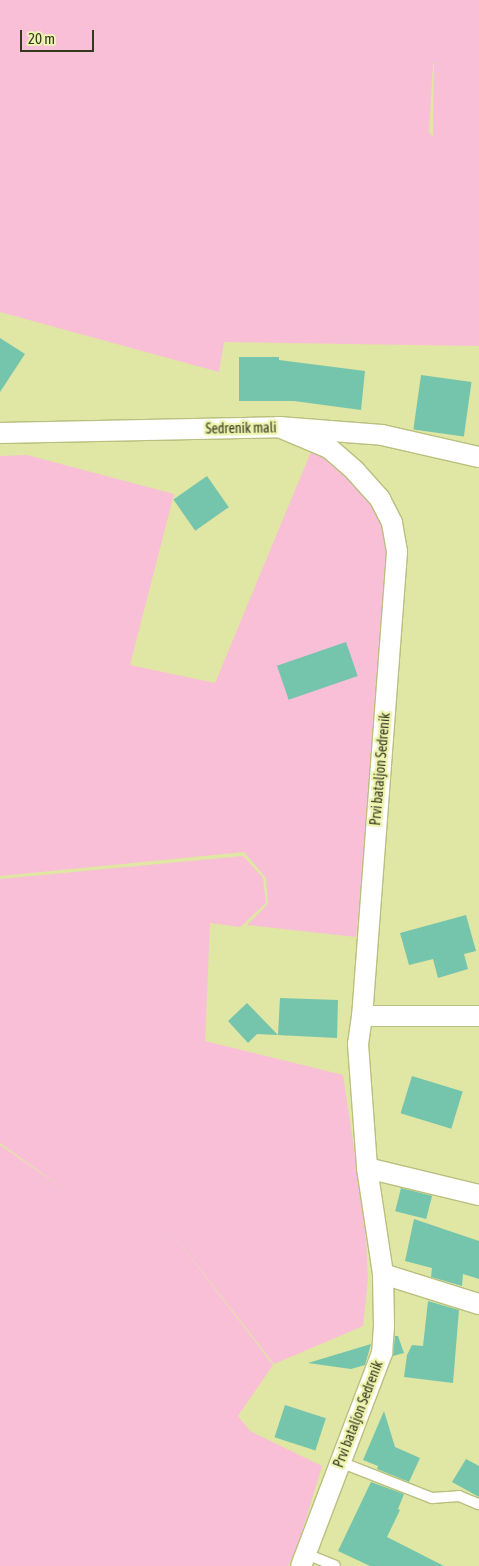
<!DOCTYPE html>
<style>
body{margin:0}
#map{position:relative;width:479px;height:1566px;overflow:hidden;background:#e0e6a3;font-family:"Asap Condensed",sans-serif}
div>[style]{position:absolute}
.green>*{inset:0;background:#f9bfd7}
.building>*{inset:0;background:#75c5ac;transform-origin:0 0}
.roads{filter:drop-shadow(1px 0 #b9bf7e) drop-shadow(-1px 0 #b9bf7e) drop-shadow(0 1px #b9bf7e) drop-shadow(0 -1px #b9bf7e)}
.lane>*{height:10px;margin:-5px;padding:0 5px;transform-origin:5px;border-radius:5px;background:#fff}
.street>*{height:20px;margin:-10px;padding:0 10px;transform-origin:10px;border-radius:10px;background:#fff}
span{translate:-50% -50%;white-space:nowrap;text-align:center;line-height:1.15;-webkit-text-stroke:5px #edf4b0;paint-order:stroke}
.street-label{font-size:14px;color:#36381d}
.scale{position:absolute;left:20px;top:30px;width:74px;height:22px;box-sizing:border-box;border:2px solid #36381d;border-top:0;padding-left:6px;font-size:15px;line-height:18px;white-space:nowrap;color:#36381d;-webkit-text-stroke:4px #edf4b0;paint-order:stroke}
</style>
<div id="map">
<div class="green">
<i style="clip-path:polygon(evenodd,0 0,479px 0,479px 346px,224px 342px,219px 372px,0 312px,0 0,433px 63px,434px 63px,433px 136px,429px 133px,433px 63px)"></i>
<i style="clip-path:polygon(313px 447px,336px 465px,361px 491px,385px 527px,390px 584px,356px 937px,247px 925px,268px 904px,266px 878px,244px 852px,0 876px,0 456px,27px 455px,174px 494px,130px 665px,215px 683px)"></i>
<i style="clip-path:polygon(243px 856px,263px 878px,266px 903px,240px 927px,210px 923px,205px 1041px,343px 1075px,365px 1221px,368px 1279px,363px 1326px,274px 1364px,159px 1216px,273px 1365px,238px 1416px,250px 1431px,322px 1466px,299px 1542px,288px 1566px,0 1566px,0 1145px,68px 1192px,0 1143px,0 879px)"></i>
</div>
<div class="building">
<i style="clip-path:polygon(0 338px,25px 354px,0 392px)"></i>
<i style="clip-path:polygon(239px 357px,279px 357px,279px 360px,365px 371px,361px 410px,294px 401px,239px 401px)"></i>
<i style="left:421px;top:375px;width:51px;height:55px;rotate:8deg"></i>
<i style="left:207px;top:476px;width:38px;height:41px;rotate:55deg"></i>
<i style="left:346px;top:642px;width:36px;height:73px;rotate:71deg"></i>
<i style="clip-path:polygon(466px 915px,476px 951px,464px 954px,468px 969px,438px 978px,433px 959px,409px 965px,400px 933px)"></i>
<i style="clip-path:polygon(280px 998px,338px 1000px,337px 1038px,257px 1034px,248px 1043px,228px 1021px,247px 1003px,278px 1035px)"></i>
<i style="left:412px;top:1076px;width:53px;height:39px;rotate:17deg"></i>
<i style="left:401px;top:1188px;width:32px;height:24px;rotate:14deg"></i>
<i style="clip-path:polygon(414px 1219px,479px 1241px,479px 1279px,463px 1274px,462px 1286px,431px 1277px,432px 1268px,405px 1261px)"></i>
<i style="clip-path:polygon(428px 1301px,459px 1310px,453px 1383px,404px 1377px,407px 1355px,412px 1345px,423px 1346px)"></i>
<i style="clip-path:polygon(395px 1336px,398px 1336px,404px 1353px,393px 1356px)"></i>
<i style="clip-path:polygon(371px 1344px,365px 1365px,351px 1369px,308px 1363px)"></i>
<i style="left:285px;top:1405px;width:43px;height:34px;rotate:18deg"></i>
<i style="clip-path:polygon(384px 1411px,395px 1447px,420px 1458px,409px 1482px,377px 1469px,378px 1466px,363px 1460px)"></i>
<i style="clip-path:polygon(466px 1459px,479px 1466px,479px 1497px,452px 1482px)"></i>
<i style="clip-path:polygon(371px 1482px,404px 1494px,398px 1509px,400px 1510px,387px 1537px,444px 1566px,370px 1566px,338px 1551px)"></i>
</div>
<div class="roads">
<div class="lane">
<i style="left:340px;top:1462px;width:99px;rotate:21.4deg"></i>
<i style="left:432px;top:1498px;width:27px;rotate:-4deg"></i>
<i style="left:459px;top:1496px;width:21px;rotate:23deg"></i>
<i style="left:306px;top:1554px;width:31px;rotate:22deg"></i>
</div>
<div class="street">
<i style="left:279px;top:427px;width:54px;rotate:22.8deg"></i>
<i style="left:329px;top:448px;width:35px;rotate:41deg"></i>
<i style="left:355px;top:471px;width:38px;rotate:48deg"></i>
<i style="left:380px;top:499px;width:27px;rotate:63deg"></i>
<i style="left:392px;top:523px;width:29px;rotate:80deg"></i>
<i style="left:397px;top:552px;width:465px;rotate:94.3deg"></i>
<i style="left:362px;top:1016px;width:28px;rotate:98deg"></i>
<i style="left:358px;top:1044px;width:124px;rotate:85.8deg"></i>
<i style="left:367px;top:1168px;width:107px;rotate:81.4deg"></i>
<i style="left:383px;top:1274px;width:52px;rotate:88.9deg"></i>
<i style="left:384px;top:1326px;width:27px;rotate:94deg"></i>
<i style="left:382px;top:1353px;width:228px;rotate:110.8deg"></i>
<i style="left:0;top:433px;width:279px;rotate:-1.2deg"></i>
<i style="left:279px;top:427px;width:103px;rotate:4.4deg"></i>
<i style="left:382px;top:435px;width:99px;rotate:12.8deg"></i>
<i style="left:362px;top:1016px;width:117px"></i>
<i style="left:367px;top:1168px;width:115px;rotate:13.6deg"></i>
<i style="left:383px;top:1274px;width:101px;rotate:17.4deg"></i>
</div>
</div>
<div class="street-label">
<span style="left:241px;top:428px;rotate:-1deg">Sedrenik mali</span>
<span style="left:380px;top:769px;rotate:-85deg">Prvi bataljon Sedrenik</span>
<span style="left:358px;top:1414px;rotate:-69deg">Prvi bataljon Sedrenik</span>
</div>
<div class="scale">20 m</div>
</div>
